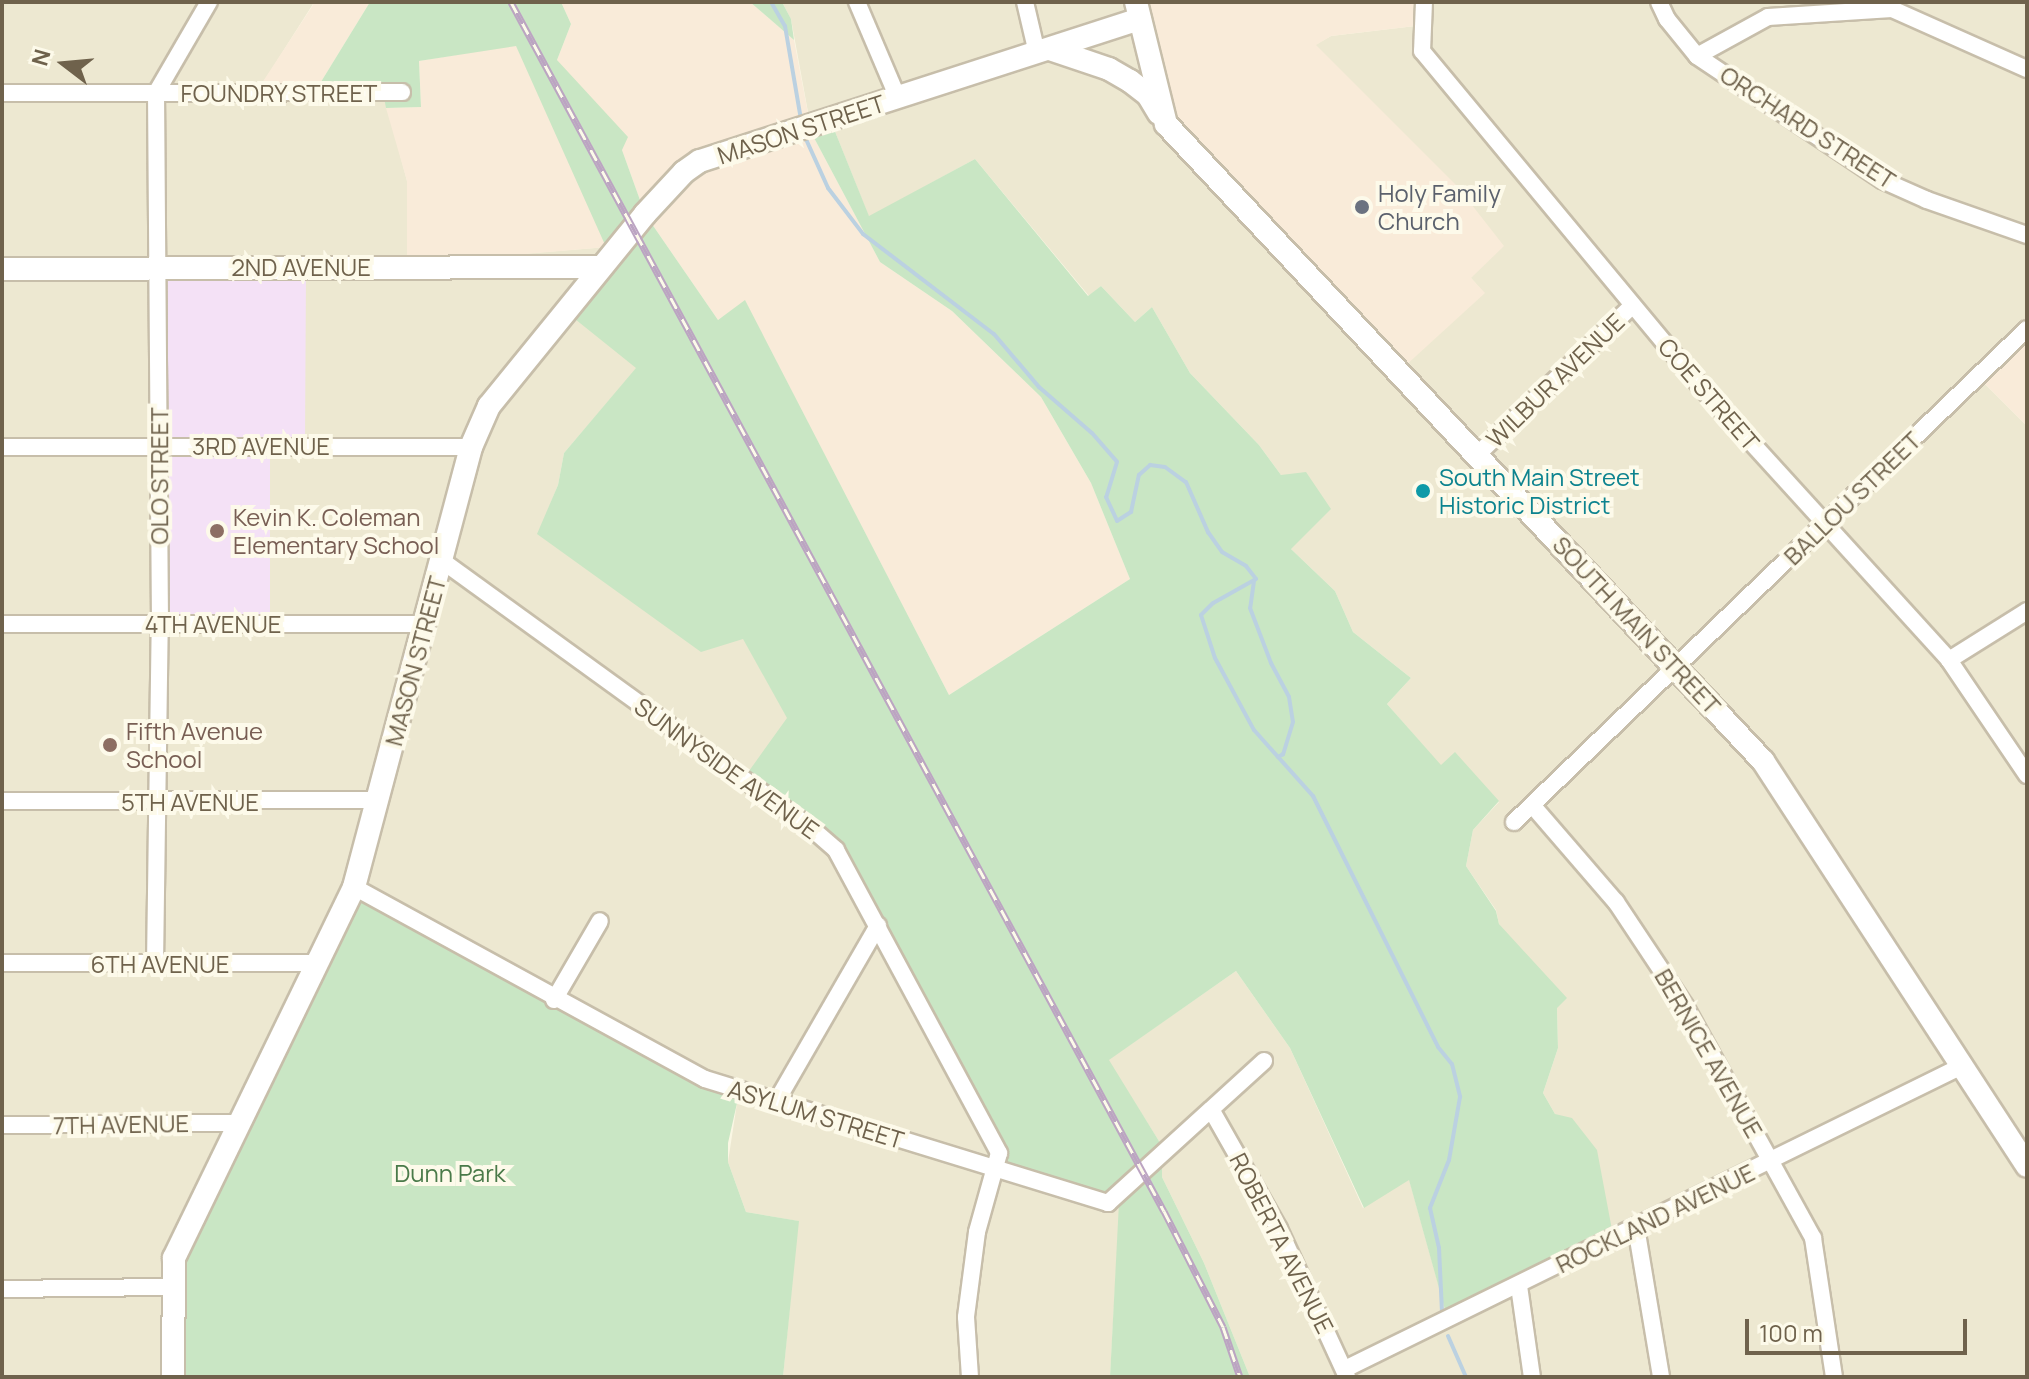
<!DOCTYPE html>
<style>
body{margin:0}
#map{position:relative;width:2029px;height:1379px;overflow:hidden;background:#faf7e4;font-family:Manrope,sans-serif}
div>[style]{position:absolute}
.residential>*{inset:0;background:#ede8d1}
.commercial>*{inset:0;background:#f9ebd9}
.education>*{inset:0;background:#f4e1f6}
.green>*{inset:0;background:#c9e6c4}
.stream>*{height:4px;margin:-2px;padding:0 2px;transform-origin:2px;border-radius:2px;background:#bbd1e1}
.roads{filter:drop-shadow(2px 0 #c7beaa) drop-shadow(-2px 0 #c7beaa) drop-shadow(0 2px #c7beaa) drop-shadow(0 -2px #c7beaa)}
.street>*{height:16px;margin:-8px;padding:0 8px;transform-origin:8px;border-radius:8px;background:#fff}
.secondary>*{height:22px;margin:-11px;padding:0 11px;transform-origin:11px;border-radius:11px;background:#fff}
.rail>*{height:7px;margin-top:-3.5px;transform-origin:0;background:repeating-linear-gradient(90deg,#fdfaea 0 12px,#bca4c2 0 24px);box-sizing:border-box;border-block:2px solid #bca4c2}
.dots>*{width:22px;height:22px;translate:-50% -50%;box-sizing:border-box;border:4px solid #fdfaea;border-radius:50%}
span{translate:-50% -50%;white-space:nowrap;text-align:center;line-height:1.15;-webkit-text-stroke:8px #fdfaea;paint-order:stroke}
.street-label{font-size:24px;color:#6f624c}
.worship-label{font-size:24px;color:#5b616d}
.left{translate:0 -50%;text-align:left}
.culture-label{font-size:24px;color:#0d838f}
.education-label{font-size:24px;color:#785e54}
.park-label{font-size:24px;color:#4a7a49}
.frame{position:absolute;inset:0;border:4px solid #6f624c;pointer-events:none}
.north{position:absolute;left:24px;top:24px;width:80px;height:80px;-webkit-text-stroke:6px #fdfaea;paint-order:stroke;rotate:286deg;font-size:22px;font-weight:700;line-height:32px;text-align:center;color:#6f624c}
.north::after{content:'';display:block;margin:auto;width:28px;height:36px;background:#6f624c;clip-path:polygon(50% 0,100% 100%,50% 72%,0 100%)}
.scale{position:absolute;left:1745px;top:1319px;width:222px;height:36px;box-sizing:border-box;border:4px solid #6f624c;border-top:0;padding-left:10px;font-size:24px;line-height:28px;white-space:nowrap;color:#6f624c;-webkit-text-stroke:6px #fdfaea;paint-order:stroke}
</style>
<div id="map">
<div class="residential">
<i style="clip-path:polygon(2px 2px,310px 2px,313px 4px,259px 89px,383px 91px,407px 181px,407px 263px,607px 247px,637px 368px,564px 453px,558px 485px,538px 534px,621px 592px,743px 638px,788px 718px,835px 845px,1121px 1182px,1110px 1377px,783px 1377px,798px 1221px,746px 1212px,728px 1162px,739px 1090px,176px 1377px,2px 1377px)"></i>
<i style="clip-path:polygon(782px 2px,1143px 2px,1484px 293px,1471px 278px,1376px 107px,1315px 45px,1331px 36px,1432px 24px,1434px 2px,2027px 2px,2027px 326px,1976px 375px,2027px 426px,2027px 1377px,1250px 1377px,1204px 1263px,1162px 1177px,1162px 1146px,1108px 1060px,1236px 971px,1290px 1048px,1363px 1208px,1409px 1179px,1447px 1316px,1555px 1114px,1543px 1093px,1558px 1048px,1557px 1007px,1499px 924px,1496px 910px,1466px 866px,1473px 830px,1499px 802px,1455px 753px,1441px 766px,1387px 704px,1411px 678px,1353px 632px,1335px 591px,1291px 549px,1281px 475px,1259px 445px,1190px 373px,1152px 307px,1135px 322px,1101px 286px,1089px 296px,975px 159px,869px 217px,834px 129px,812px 134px,791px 19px)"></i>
</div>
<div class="commercial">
<i style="clip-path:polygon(310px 2px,370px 2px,316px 90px,258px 89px,313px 5px)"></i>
<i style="clip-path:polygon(561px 2px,750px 2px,794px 40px,812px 134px,880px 262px,952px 311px,1041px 397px,1091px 483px,1130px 579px,949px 695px,745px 301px,718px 320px,645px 214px,622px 150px,557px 60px,571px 24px)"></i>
<i style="clip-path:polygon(1143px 2px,1434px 2px,1432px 24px,1331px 36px,1316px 45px,1457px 186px,1504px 246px,1471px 278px,1485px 293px,1404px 367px,1174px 123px)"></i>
<i style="clip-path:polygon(516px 45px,607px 247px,407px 264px,407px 181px,386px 108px,421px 107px,419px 61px)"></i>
<i style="clip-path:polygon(2027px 326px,2027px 426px,1976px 375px)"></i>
</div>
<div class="education">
<i style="clip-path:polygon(163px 271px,306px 271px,305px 441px,270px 442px,270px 621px,164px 620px)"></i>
</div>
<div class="green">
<i style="clip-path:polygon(370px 2px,561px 2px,571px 24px,557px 60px,628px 137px,622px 150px,645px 214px,718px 320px,745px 300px,949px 695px,1130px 579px,1091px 483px,1041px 397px,952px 311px,880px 262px,812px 134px,834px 129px,869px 216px,975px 159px,1088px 296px,1101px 286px,1135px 322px,1152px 307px,1190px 373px,1259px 445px,1281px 475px,1306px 472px,1331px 509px,1291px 549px,1335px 591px,1353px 632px,1411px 678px,1387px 704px,1441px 765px,1455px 752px,1499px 801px,1473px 830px,1466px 866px,1496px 911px,1499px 924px,1567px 998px,1557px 1008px,1558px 1048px,1543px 1093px,1555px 1114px,1572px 1118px,1597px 1150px,1613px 1235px,1447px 1317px,1409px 1180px,1364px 1208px,1290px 1048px,1236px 971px,1109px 1060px,1162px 1146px,1162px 1177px,1204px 1263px,1250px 1377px,1110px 1377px,1120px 1183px,1098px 1203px,995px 1171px,1001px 1152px,835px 844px,749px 771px,787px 718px,743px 639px,701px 652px,537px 534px,558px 485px,564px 453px,636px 368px,560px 307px,606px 247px,516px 46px,419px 61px,421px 107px,386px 108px,383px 92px,316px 90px)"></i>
<i style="clip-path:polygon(750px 2px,782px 2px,791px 19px,794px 40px)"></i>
<i style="clip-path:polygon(358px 894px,740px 1090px,728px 1143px,728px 1162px,746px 1212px,799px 1221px,783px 1377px,177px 1377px,181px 1256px)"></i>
</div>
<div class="stream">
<i style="left:771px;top:2px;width:28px;rotate:60deg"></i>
<i style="left:785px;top:26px;width:95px;rotate:80.3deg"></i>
<i style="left:805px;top:137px;width:56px;rotate:65.7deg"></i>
<i style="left:828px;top:188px;width:58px;rotate:52.7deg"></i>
<i style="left:863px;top:234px;width:165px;rotate:37.4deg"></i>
<i style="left:994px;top:334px;width:70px;rotate:49.7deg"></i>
<i style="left:1039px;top:387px;width:70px;rotate:41deg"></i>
<i style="left:1092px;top:433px;width:38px;rotate:49deg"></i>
<i style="left:1117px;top:462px;width:37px;rotate:107deg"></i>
<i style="left:1106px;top:497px;width:26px;rotate:65deg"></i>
<i style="left:1117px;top:521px;width:17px;rotate:-33deg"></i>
<i style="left:1131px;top:512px;width:38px;rotate:-78deg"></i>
<i style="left:1139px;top:475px;width:15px;rotate:-42deg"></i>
<i style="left:1150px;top:465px;width:15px;rotate:8deg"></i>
<i style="left:1165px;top:467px;width:26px;rotate:36deg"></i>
<i style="left:1186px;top:482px;width:55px;rotate:66.3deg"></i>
<i style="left:1208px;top:532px;width:24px;rotate:55deg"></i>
<i style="left:1222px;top:552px;width:28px;rotate:30deg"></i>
<i style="left:1246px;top:566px;width:16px;rotate:52deg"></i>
<i style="left:1256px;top:579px;width:49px;rotate:150.8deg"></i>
<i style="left:1213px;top:603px;width:17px;rotate:135deg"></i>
<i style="left:1201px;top:615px;width:45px;rotate:72deg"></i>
<i style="left:1215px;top:658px;width:82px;rotate:61.6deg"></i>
<i style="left:1254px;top:730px;width:89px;rotate:48.2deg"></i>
<i style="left:1313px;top:796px;width:280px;rotate:63.5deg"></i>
<i style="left:1438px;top:1047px;width:22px;rotate:51deg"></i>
<i style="left:1452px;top:1064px;width:34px;rotate:76deg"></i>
<i style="left:1460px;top:1097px;width:64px;rotate:99.9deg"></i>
<i style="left:1449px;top:1160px;width:52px;rotate:111.6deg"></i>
<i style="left:1430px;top:1208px;width:41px;rotate:77.3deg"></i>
<i style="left:1439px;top:1248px;width:63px;rotate:87.3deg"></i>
<i style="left:1254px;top:581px;width:27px;rotate:98deg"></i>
<i style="left:1250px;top:608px;width:59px;rotate:69.1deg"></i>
<i style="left:1271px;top:663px;width:38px;rotate:62deg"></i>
<i style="left:1289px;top:697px;width:25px;rotate:81deg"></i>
<i style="left:1293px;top:722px;width:34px;rotate:107deg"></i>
<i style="left:1283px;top:754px;width:6px;rotate:149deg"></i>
<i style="left:1448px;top:1336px;width:45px;rotate:66.3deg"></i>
</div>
<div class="roads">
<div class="street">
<i style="left:857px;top:2px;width:104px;rotate:66.9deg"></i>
<i style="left:1025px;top:2px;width:52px;rotate:76.8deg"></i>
<i style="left:1424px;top:2px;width:49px;rotate:92.3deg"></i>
<i style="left:1422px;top:51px;width:435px;rotate:50.3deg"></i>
<i style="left:1700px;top:386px;width:370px;rotate:47.7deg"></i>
<i style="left:1949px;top:660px;width:139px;rotate:55.9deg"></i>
<i style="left:1659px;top:2px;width:19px;rotate:65deg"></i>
<i style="left:1667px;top:19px;width:48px;rotate:51deg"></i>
<i style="left:1697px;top:56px;width:223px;rotate:33.8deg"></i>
<i style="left:1882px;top:180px;width:49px;rotate:24deg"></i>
<i style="left:1927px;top:200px;width:106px;rotate:19.3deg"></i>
<i style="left:1697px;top:56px;width:81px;rotate:-28.8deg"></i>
<i style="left:1768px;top:17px;width:124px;rotate:-3.7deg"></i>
<i style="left:1892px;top:9px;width:148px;rotate:24deg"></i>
<i style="left:2px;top:93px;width:400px;rotate:-0.1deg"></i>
<i style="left:2px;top:447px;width:469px"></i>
<i style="left:1477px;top:455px;width:216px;rotate:-43.9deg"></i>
<i style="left:441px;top:560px;width:457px;rotate:35.9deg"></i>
<i style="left:811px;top:828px;width:33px;rotate:41deg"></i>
<i style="left:836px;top:850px;width:344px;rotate:61.7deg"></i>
<i style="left:999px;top:1153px;width:82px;rotate:105.6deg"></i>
<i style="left:977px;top:1232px;width:86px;rotate:97.4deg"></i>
<i style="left:966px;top:1317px;width:60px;rotate:86.2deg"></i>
<i style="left:2px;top:624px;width:422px"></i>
<i style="left:1949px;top:660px;width:92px;rotate:-32.1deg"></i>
<i style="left:2px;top:801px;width:376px;rotate:-0.2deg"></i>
<i style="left:1533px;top:806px;width:127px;rotate:49.2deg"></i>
<i style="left:1616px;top:902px;width:125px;rotate:56.4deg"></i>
<i style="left:1685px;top:1006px;width:265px;rotate:61.1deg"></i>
<i style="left:1813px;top:1238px;width:141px;rotate:81.4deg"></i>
<i style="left:1514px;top:822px;width:711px;rotate:-43.86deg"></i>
<i style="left:354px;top:887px;width:400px;rotate:28.7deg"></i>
<i style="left:705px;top:1079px;width:422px;rotate:17.1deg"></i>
<i style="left:1108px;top:1203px;width:211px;rotate:-42.3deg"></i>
<i style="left:2px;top:963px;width:316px"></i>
<i style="left:155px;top:964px;width:340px;rotate:-89.2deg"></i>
<i style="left:160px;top:624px;width:531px;rotate:-90.43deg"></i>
<i style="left:156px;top:93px;width:105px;rotate:-59.8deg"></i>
<i style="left:554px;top:1000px;width:91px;rotate:-59.8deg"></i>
<i style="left:776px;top:1102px;width:204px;rotate:-60deg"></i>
<i style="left:1212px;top:1111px;width:136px;rotate:60.4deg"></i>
<i style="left:1279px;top:1229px;width:163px;rotate:65.3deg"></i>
<i style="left:2px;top:1125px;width:238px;rotate:-0.5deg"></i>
<i style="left:1636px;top:1227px;width:152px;rotate:80.5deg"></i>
<i style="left:1519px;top:1286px;width:92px;rotate:81.9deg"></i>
<i style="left:2px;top:1289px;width:170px;rotate:-0.7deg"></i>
<i style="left:1345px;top:1369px;width:690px;rotate:-26.16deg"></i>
</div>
<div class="secondary">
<i style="left:1136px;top:2px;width:126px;rotate:76.2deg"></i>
<i style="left:1166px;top:124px;width:873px;rotate:46.86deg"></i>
<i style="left:1763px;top:761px;width:483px;rotate:56.9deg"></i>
<i style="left:1050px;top:49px;width:62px;rotate:18.7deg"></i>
<i style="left:1109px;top:69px;width:24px;rotate:30deg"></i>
<i style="left:1130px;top:81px;width:23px;rotate:38deg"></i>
<i style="left:1148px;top:95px;width:21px;rotate:59deg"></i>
<i style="left:2px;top:269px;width:599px;rotate:-0.19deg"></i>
<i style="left:173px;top:1377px;width:119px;rotate:-89.5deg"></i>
<i style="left:174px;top:1258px;width:412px;rotate:-64.1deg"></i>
<i style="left:354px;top:887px;width:455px;rotate:-75.1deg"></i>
<i style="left:471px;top:447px;width:45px;rotate:-66.3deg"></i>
<i style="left:489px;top:406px;width:247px;rotate:-50.9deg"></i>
<i style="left:645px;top:214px;width:57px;rotate:-47.1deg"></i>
<i style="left:684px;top:172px;width:19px;rotate:-35deg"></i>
<i style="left:700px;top:161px;width:462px;rotate:-17.9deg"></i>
</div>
</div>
<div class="rail">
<i style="left:511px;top:2px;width:1374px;rotate:61.63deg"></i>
<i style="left:1164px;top:1211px;width:130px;rotate:63deg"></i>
<i style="left:1223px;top:1327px;width:53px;rotate:71.2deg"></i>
</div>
<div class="dots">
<i style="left:1362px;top:207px;background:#6b7280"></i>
<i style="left:1423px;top:491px;background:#0f9aa8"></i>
<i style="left:217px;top:531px;background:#8d6e63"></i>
<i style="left:110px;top:745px;background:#8d6e63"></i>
</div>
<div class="street-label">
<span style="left:279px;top:93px">FOUNDRY STREET</span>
<span style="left:1808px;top:127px;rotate:33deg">ORCHARD STREET</span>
<span style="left:801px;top:129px;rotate:-18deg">MASON STREET</span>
<span style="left:301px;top:267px">2ND AVENUE</span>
<span style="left:1555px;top:380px;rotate:-44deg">WILBUR AVENUE</span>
<span style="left:1709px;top:394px;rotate:49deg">COE STREET</span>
<span style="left:261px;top:446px">3RD AVENUE</span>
<span style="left:159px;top:476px;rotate:-90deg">OLO STREET</span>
<span style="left:1852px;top:498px;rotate:-44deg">BALLOU STREET</span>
<span style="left:213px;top:624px">4TH AVENUE</span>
<span style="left:1637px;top:625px;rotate:47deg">SOUTH MAIN STREET</span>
<span style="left:415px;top:661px;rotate:-75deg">MASON STREET</span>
<span style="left:727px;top:768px;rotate:36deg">SUNNYSIDE AVENUE</span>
<span style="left:190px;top:802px">5TH AVENUE</span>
<span style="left:160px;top:964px">6TH AVENUE</span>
<span style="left:1709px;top:1053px;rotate:60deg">BERNICE AVENUE</span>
<span style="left:816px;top:1114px;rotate:17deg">ASYLUM STREET</span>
<span style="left:121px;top:1124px;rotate:-1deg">7TH AVENUE</span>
<span style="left:1655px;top:1218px;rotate:-26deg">ROCKLAND AVENUE</span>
<span style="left:1282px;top:1243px;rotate:63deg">ROBERTA AVENUE</span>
</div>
<div class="worship-label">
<span class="left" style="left:1378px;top:207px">Holy Family<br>Church</span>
</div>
<div class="culture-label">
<span class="left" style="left:1439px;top:491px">South Main Street<br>Historic District</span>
</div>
<div class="education-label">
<span class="left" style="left:233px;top:531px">Kevin K. Coleman<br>Elementary School</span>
<span class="left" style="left:126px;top:745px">Fifth Avenue<br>School</span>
</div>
<div class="park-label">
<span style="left:450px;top:1173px">Dunn Park</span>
</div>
<div class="frame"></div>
<div class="north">N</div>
<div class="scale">100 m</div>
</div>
